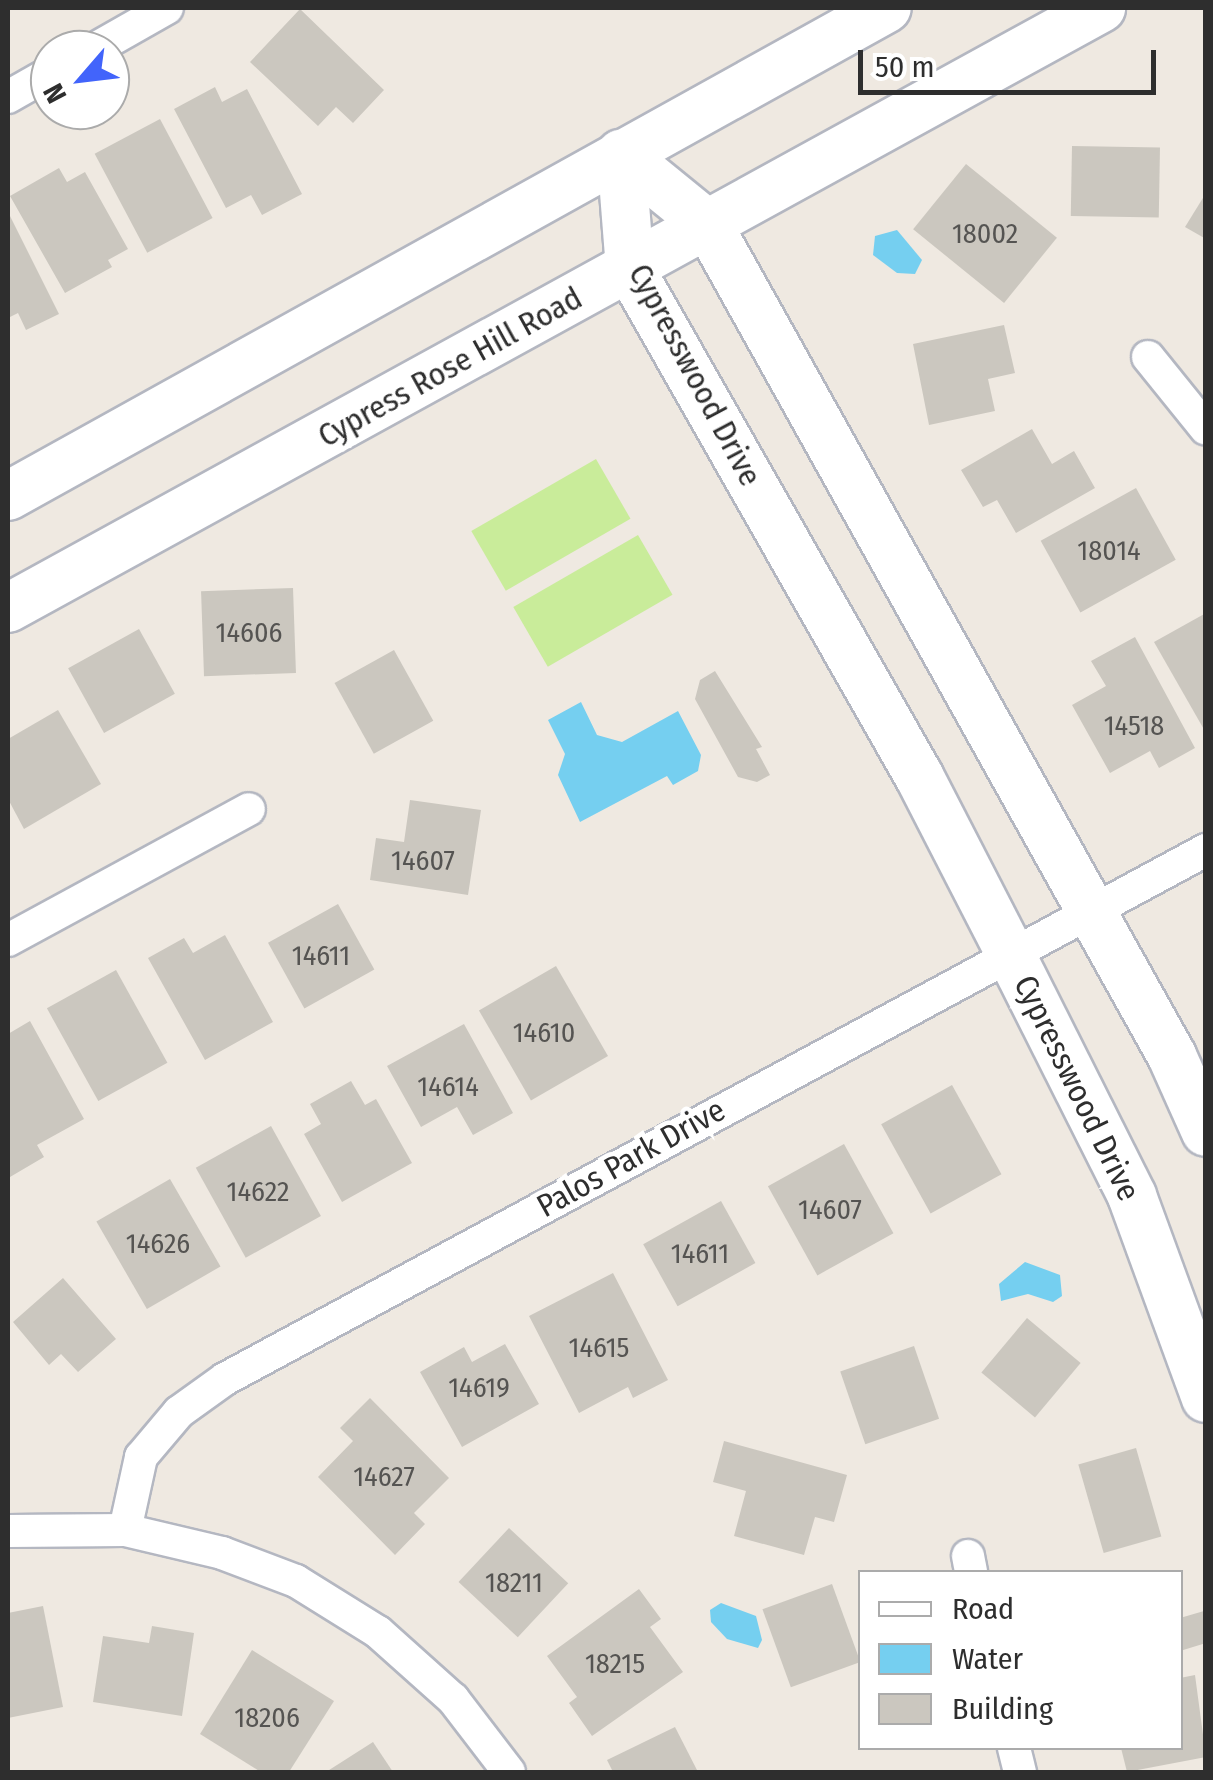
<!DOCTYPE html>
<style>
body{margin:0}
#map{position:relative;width:1213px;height:1780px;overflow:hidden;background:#efe9e1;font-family:"Fira Sans Condensed",sans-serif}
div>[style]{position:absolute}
.pitch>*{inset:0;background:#c9ec9a;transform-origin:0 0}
.water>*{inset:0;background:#75cff0}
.building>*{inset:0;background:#cbc7bf;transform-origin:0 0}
.roads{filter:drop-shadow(2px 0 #b4b7c1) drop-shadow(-2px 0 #b4b7c1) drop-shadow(0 2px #b4b7c1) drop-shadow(0 -2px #b4b7c1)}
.minor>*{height:32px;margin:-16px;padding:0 16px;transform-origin:16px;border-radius:16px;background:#fff}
.secondary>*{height:48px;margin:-24px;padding:0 24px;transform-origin:24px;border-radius:24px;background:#fff}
span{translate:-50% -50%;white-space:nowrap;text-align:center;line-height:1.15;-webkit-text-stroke:9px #fff;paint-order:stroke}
.number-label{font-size:28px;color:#555452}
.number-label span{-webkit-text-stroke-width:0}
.street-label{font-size:32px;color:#2e2e2e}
.frame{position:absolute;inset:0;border:10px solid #2e2e2e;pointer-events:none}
.legend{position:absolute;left:858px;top:1570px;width:325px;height:180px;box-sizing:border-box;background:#fff;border:2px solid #ababab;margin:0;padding:12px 18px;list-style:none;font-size:30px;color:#2e2e2e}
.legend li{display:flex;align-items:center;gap:20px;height:50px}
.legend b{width:50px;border:2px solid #ababab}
.north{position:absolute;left:30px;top:30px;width:100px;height:100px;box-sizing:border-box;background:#fff;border:2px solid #ababab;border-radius:50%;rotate:242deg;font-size:28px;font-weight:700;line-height:40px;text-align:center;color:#2e2e2e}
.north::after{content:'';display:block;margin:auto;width:35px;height:45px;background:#4264fb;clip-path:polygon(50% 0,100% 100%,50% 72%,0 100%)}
.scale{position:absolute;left:858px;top:50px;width:298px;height:45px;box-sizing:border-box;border:5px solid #2e2e2e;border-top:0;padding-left:12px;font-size:30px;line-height:35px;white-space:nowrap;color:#2e2e2e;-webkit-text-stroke:8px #fff;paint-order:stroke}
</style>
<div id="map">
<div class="pitch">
<i style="left:596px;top:459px;width:69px;height:144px;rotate:60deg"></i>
<i style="left:638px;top:535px;width:69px;height:144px;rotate:60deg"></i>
</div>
<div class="water">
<i style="clip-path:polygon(897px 230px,922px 260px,915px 274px,897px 273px,873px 255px,875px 236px)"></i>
<i style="clip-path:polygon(581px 702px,597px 735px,622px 742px,678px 711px,701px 755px,698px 771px,673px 785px,667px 776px,580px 822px,558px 775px,565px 754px,548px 720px)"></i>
<i style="clip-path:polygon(1025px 1262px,1060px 1275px,1062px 1296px,1053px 1302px,1028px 1294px,1001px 1301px,999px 1284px)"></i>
<i style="clip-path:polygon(721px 1603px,756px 1616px,762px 1640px,758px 1648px,727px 1639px,711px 1622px,710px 1610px)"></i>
</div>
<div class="building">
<i style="clip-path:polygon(300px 9px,384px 90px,353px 123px,336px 107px,318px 126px,250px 62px)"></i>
<i style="clip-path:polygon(215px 87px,222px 102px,247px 89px,302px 194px,262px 215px,251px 195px,226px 208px,174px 109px)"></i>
<i style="left:160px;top:119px;width:112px;height:74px;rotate:62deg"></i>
<i style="left:1072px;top:146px;width:88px;height:70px;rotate:1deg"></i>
<i style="left:966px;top:164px;width:117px;height:84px;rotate:39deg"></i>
<i style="clip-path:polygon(59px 168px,67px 182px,85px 172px,128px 249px,108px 260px,112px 267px,65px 293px,10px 196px)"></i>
<i style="clip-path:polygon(1206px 193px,1206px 239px,1185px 227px)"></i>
<i style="clip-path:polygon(8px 212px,59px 314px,26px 330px,18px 313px,8px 318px)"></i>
<i style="clip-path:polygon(1004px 325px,1015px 373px,988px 379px,995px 411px,929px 425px,913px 344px)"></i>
<i style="clip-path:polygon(1032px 429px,1052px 464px,1074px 451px,1095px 488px,1016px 533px,997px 500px,983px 507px,961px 470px)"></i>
<i style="left:1136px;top:488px;width:82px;height:109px;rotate:61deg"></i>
<i style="left:293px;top:588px;width:85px;height:92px;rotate:88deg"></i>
<i style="clip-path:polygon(1206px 613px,1206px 733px,1154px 642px)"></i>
<i style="left:139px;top:629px;width:74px;height:81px;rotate:61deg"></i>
<i style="clip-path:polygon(1135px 637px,1195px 748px,1159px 768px,1150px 751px,1110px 773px,1072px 705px,1106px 686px,1091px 661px)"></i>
<i style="left:394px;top:650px;width:81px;height:68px;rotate:61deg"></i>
<i style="clip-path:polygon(715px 671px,762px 747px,756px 749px,770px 775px,757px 782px,738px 777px,695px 699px,700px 680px)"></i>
<i style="clip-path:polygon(58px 710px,101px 784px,24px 829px,8px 799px,8px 739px)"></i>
<i style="clip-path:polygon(410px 800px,481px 810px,468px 895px,370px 880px,376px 838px,404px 842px)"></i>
<i style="left:338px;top:904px;width:75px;height:80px;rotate:61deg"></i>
<i style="clip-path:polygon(225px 935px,273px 1022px,205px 1060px,148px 958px,184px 938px,193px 953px)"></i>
<i style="left:556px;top:966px;width:104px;height:89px;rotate:60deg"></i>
<i style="left:116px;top:970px;width:106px;height:79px;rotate:61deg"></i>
<i style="clip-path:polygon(30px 1021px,84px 1119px,37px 1145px,44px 1157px,10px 1177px,8px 1034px)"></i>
<i style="clip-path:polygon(464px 1024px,513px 1113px,473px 1135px,457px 1107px,421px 1127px,387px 1066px)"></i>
<i style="clip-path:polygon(351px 1081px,365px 1105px,376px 1099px,412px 1163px,342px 1202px,304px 1134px,321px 1124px,310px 1104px)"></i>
<i style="left:952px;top:1085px;width:102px;height:81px;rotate:61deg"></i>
<i style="left:271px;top:1126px;width:103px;height:86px;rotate:61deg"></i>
<i style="left:844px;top:1144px;width:102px;height:87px;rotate:61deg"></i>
<i style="left:170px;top:1179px;width:101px;height:85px;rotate:60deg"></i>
<i style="left:721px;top:1201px;width:71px;height:89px;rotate:61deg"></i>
<i style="clip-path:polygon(613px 1273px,668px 1380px,633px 1398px,628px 1387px,579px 1413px,529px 1316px)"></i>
<i style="clip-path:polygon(63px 1278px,116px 1339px,78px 1372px,61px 1354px,49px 1365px,13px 1322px)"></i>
<i style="left:1027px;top:1318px;width:70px;height:71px;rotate:40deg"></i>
<i style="clip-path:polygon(505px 1344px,539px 1404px,462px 1447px,420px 1372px,464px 1347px,472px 1362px)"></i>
<i style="left:914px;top:1346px;width:77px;height:78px;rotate:71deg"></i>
<i style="clip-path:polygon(370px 1398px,449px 1478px,414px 1513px,425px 1524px,395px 1555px,318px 1477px,353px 1441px,340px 1428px)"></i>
<i style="clip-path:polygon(724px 1441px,847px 1475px,834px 1522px,815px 1517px,804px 1555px,734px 1536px,746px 1491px,713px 1482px)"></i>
<i style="left:1136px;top:1448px;width:92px;height:60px;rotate:74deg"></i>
<i style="left:509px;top:1528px;width:81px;height:74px;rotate:43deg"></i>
<i style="left:832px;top:1584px;width:83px;height:74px;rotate:70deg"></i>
<i style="clip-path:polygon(639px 1589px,661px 1619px,650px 1627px,683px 1672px,592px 1736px,569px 1703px,577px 1697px,547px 1656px)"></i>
<i style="clip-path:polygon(43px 1606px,63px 1707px,8px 1718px,8px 1613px)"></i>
<i style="clip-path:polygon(1204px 1611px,1206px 1643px,1180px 1651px,1180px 1618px)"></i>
<i style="clip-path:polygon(152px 1626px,194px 1633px,182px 1716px,93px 1702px,103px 1636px,149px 1643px)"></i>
<i style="clip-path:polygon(252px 1650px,334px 1701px,289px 1772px,261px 1772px,200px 1734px)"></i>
<i style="clip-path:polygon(1195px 1675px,1206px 1757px,1127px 1772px,1121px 1748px,1180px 1748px,1180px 1678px)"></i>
<i style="clip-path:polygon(675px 1727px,698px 1772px,613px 1772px,607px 1760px)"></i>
<i style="clip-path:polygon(373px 1742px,393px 1772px,326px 1772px)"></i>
</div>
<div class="roads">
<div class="minor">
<i style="left:93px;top:50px;width:85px;rotate:-29.6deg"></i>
<i style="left:8px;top:97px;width:48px;rotate:-29.7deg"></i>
<i style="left:1148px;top:357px;width:92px;rotate:51.1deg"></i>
<i style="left:8px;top:940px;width:274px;rotate:-28.5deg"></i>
<i style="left:125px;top:1530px;width:75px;rotate:-77.6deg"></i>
<i style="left:141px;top:1457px;width:59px;rotate:-49.8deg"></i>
<i style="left:179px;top:1412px;width:57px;rotate:-35.7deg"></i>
<i style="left:225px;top:1379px;width:1115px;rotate:-28.34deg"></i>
<i style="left:8px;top:1531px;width:117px;rotate:-0.5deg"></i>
<i style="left:125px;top:1530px;width:100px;rotate:13.3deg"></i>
<i style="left:222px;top:1553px;width:79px;rotate:20.7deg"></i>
<i style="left:296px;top:1581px;width:97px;rotate:31.9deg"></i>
<i style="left:378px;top:1632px;width:101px;rotate:41.8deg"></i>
<i style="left:453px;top:1699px;width:92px;rotate:52.5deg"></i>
<i style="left:968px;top:1556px;width:16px;rotate:79deg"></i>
<i style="left:1014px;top:1748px;width:25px;rotate:76deg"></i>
</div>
<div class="secondary">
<i style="left:621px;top:154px;width:115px;rotate:85.5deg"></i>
<i style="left:630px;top:269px;width:584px;rotate:60.32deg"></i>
<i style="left:919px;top:776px;width:197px;rotate:62.8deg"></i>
<i style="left:1009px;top:951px;width:274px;rotate:63.3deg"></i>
<i style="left:1132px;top:1196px;width:215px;rotate:69.9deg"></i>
<i style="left:621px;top:154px;width:112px;rotate:39.2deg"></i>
<i style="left:708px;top:225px;width:952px;rotate:60.82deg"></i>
<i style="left:1172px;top:1056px;width:83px;rotate:65.9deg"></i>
<i style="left:8px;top:496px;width:1005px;rotate:-29.04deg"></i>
<i style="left:8px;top:608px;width:1247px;rotate:-28.76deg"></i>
</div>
</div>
<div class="number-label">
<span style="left:985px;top:234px">18002</span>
<span style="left:1109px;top:551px">18014</span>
<span style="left:249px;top:633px">14606</span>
<span style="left:1134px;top:726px">14518</span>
<span style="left:423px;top:861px">14607</span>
<span style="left:321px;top:956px">14611</span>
<span style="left:544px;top:1033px">14610</span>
<span style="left:448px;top:1087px">14614</span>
<span style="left:258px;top:1192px">14622</span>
<span style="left:830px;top:1210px">14607</span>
<span style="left:158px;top:1244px">14626</span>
<span style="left:700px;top:1254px">14611</span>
<span style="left:599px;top:1348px">14615</span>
<span style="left:479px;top:1388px">14619</span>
<span style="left:384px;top:1477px">14627</span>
<span style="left:514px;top:1583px">18211</span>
<span style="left:615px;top:1664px">18215</span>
<span style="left:267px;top:1718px">18206</span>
</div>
<div class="street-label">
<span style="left:450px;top:367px;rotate:-29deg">Cypress Rose Hill Road</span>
<span style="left:695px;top:375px;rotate:62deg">Cypresswood Drive</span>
<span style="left:1077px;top:1088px;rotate:64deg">Cypresswood Drive</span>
<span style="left:631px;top:1158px;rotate:-29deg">Palos Park Drive</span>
</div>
<div class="frame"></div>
<ul class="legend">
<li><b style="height:12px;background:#fff"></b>Road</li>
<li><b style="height:28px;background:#75cff0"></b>Water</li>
<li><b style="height:28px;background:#cbc7bf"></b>Building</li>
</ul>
<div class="north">N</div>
<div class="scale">50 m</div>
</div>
